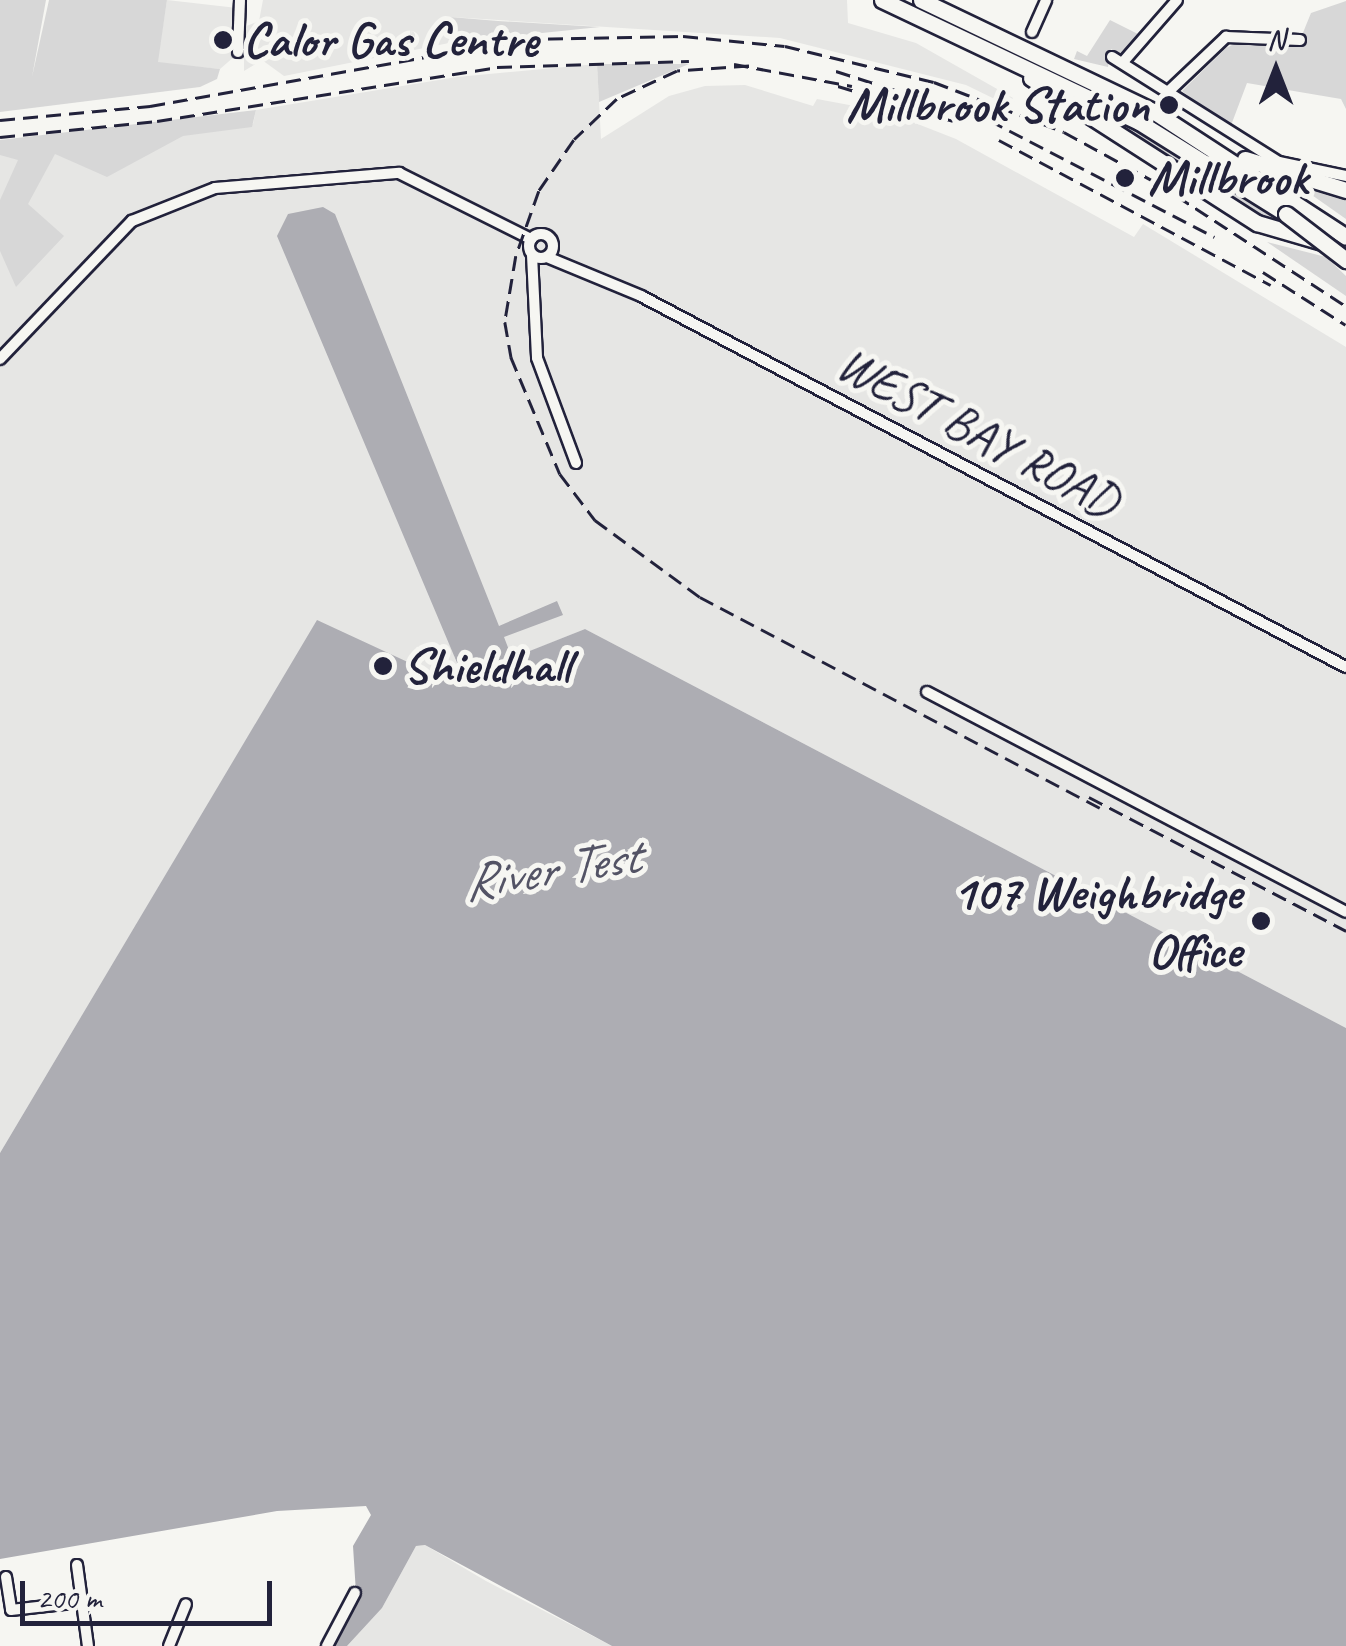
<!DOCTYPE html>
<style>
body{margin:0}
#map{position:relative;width:1346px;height:1646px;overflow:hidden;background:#f6f6f2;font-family:Caveat,sans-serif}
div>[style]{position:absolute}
.built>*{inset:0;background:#e6e6e4}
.green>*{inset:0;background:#d7d7d7}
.water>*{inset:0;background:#adadb3}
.roads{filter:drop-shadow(2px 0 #22223b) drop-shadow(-2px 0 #22223b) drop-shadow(0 2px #22223b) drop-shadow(0 -2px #22223b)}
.minor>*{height:10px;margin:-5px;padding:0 5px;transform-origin:5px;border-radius:5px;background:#f6f6f2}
.minor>.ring{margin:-5px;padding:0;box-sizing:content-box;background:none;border:10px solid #f6f6f2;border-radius:50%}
.highway>*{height:15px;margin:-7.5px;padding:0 7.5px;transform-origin:7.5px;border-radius:7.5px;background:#f6f6f2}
.rail>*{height:2.5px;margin-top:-1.25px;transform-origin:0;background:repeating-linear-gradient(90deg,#22223b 0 15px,transparent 0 23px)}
.bridges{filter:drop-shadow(2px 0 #22223b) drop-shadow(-2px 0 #22223b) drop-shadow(0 2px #22223b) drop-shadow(0 -2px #22223b)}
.highway-bridge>*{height:15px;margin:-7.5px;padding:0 7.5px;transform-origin:7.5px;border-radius:7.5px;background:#f6f6f2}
.dots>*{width:28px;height:28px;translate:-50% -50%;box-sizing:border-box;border:5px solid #f6f6f2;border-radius:50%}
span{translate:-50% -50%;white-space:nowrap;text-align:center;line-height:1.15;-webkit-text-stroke:10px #f6f6f2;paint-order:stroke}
.poi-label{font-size:50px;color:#22223b;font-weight:700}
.left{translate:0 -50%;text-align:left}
.right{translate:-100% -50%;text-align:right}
.street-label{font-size:50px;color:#22223b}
.water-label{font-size:52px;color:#535365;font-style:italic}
.north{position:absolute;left:1226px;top:20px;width:100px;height:100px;-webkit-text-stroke:8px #f6f6f2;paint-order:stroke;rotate:0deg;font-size:28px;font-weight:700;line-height:40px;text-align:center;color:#22223b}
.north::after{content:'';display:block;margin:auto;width:35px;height:45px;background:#22223b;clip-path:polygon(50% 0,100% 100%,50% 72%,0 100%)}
.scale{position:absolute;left:20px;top:1581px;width:252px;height:45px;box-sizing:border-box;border:5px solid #22223b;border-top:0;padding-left:12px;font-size:30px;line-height:35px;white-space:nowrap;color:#22223b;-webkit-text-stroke:8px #f6f6f2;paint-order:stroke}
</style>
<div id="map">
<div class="built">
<i style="clip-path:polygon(167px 0,237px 8px,235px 56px,220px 69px,157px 63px)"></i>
<i style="clip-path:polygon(263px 0,847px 0,848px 23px,916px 43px,1013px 98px,1007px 105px,966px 85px,780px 38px,451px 17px,454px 42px,284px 76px,262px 60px,244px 71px,244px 27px,259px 21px)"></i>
<i style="clip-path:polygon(597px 64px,601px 139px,669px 96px,705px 86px,745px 85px,813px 106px,817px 99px,887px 112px,956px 139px,1134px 237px,1143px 224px,1346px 347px,1346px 1028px,585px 629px,513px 658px,454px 656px,463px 677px,454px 684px,317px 621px,0 1153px,0 152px,253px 124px,256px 110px,457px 77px)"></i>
<i style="clip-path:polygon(425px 1545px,486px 1581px,612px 1646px,347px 1646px,382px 1608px,416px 1546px)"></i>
</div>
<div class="green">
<i style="clip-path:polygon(0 0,46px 0,32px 77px,49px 0,167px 0,158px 62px,220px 69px,217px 79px,200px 87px,0 112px)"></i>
<i style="clip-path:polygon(1346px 1px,1346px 109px,1341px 99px,1247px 83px,1230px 128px,1182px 91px,1226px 48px,1246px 38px,1300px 40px,1311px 13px)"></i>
<i style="clip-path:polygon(450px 17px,498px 21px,600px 27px,454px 42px)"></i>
<i style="clip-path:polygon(1110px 20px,1138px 34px,1122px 56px,1111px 49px,1108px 67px,1074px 59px,1077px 51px,1087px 56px)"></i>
<i style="clip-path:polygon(597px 64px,689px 64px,599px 102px)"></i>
<i style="clip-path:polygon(1044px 79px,1199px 164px,1289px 226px,1258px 216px)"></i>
<i style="clip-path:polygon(256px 110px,252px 127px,183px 136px,107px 177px,55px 154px,28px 204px,64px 236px,16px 287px,0 251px,0 200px,18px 160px,0 155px,0 140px)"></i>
<i style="clip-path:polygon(1299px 186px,1346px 197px,1346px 219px)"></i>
<i style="clip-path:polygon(1267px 242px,1326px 257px,1346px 276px,1346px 296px)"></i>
</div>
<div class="water">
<i style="clip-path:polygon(323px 207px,335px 214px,499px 626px,557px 601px,563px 615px,504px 637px,512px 658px,585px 629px,1346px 1028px,1346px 1646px,612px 1646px,425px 1545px,416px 1546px,382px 1608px,347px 1646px,331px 1646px,356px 1593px,353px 1546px,371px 1515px,366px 1506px,277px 1511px,0 1559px,0 1153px,317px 620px,453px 683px,463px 677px,277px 236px,288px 214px)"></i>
</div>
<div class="roads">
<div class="minor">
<i style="left:1032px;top:32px;width:35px;rotate:-66deg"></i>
<i style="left:238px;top:52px;width:52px;rotate:-87.8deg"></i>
<i style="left:1112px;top:57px;width:197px;rotate:32.2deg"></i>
<i style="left:1279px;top:162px;width:68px;rotate:11.8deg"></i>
<i style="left:1123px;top:62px;width:82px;rotate:-48.9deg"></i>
<i style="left:1169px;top:91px;width:79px;rotate:-43.5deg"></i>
<i style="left:1226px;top:37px;width:74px;rotate:2.3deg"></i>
<i class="ring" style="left:529px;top:234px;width:14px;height:14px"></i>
<i style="left:532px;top:255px;width:103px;rotate:87.2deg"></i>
<i style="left:537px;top:358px;width:112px;rotate:69.6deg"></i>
<i style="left:547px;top:257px;width:102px;rotate:22.5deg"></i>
<i style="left:641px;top:296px;width:797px;rotate:27.76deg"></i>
<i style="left:0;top:359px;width:191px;rotate:-46.3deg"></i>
<i style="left:132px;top:221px;width:89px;rotate:-21.7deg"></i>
<i style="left:215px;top:188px;width:185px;rotate:-4.7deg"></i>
<i style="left:399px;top:173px;width:148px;rotate:26.6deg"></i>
<i style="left:927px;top:692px;width:473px;rotate:27.7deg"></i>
<i style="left:77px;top:1565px;width:82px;rotate:82.3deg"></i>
<i style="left:6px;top:1577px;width:33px;rotate:81deg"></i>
<i style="left:11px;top:1610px;width:71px;rotate:-6.4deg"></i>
<i style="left:169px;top:1646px;width:45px;rotate:-68deg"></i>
<i style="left:327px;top:1646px;width:60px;rotate:-62.2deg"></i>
</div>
<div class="highway">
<i style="left:882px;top:0;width:284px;rotate:25.4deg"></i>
<i style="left:1139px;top:122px;width:173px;rotate:32deg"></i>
<i style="left:921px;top:0;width:257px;rotate:25.6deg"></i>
<i style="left:1153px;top:111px;width:230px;rotate:33.1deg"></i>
<i style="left:1031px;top:78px;width:269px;rotate:32.7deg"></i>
<i style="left:1257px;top:223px;width:68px;rotate:16.3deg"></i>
<i style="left:1245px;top:159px;width:106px;rotate:17.1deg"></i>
</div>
</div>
<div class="rail">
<i style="left:734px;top:64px;width:120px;rotate:10.6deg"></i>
<i style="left:749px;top:66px;width:72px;rotate:176deg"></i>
<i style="left:677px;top:71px;width:66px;rotate:155deg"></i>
<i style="left:617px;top:99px;width:59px;rotate:136.4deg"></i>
<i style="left:574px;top:140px;width:62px;rotate:124.5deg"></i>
<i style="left:539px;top:191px;width:69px;rotate:109.5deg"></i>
<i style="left:516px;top:256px;width:67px;rotate:99.5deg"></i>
<i style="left:505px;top:322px;width:36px;rotate:80deg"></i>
<i style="left:511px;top:357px;width:127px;rotate:67.3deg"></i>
<i style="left:560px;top:474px;width:58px;rotate:52.7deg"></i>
<i style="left:595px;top:520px;width:130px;rotate:36.3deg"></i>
<i style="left:700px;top:597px;width:453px;rotate:27.8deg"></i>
<i style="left:836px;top:71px;width:161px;rotate:17.8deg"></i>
<i style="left:989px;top:120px;width:254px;rotate:27.4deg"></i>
<i style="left:838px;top:86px;width:120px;rotate:16.9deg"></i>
<i style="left:0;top:120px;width:151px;rotate:-5.3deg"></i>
<i style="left:150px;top:106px;width:381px;rotate:-10.1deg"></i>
<i style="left:525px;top:39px;width:158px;rotate:-1.1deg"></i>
<i style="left:683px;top:36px;width:102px;rotate:5.6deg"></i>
<i style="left:785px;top:46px;width:153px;rotate:13.6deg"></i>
<i style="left:934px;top:82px;width:139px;rotate:21deg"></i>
<i style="left:1064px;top:132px;width:106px;rotate:28.7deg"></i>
<i style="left:1157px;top:183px;width:225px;rotate:33.1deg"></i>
<i style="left:0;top:137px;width:158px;rotate:-5.8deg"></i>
<i style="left:157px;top:121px;width:344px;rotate:-9deg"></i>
<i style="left:497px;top:67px;width:192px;rotate:-1.8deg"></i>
<i style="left:999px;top:140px;width:308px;rotate:28.1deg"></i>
<i style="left:1263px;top:272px;width:98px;rotate:32.6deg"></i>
<i style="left:1089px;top:797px;width:290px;rotate:27.5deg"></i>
</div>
<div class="bridges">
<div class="highway-bridge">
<i style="left:1286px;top:214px;width:76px;rotate:37.5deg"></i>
</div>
</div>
<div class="dots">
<i style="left:223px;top:40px;background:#22223b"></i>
<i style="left:1169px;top:105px;background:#22223b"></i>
<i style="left:1125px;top:178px;background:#22223b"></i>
<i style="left:383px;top:666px;background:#22223b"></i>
<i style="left:1261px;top:921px;background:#22223b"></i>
</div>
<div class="poi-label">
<span class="left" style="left:243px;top:40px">Calor Gas Centre</span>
<span class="right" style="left:1149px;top:105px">Millbrook Station</span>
<span class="left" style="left:1148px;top:178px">Millbrook</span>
<span class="left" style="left:403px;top:666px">Shieldhall</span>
<span class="right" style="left:1241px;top:921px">107 Weighbridge<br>Office</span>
</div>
<div class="street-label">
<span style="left:978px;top:432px;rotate:28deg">WEST BAY ROAD</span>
</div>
<div class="water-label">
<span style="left:551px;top:870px;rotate:-9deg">River Test</span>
</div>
<div class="north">N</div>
<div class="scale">200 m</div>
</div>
